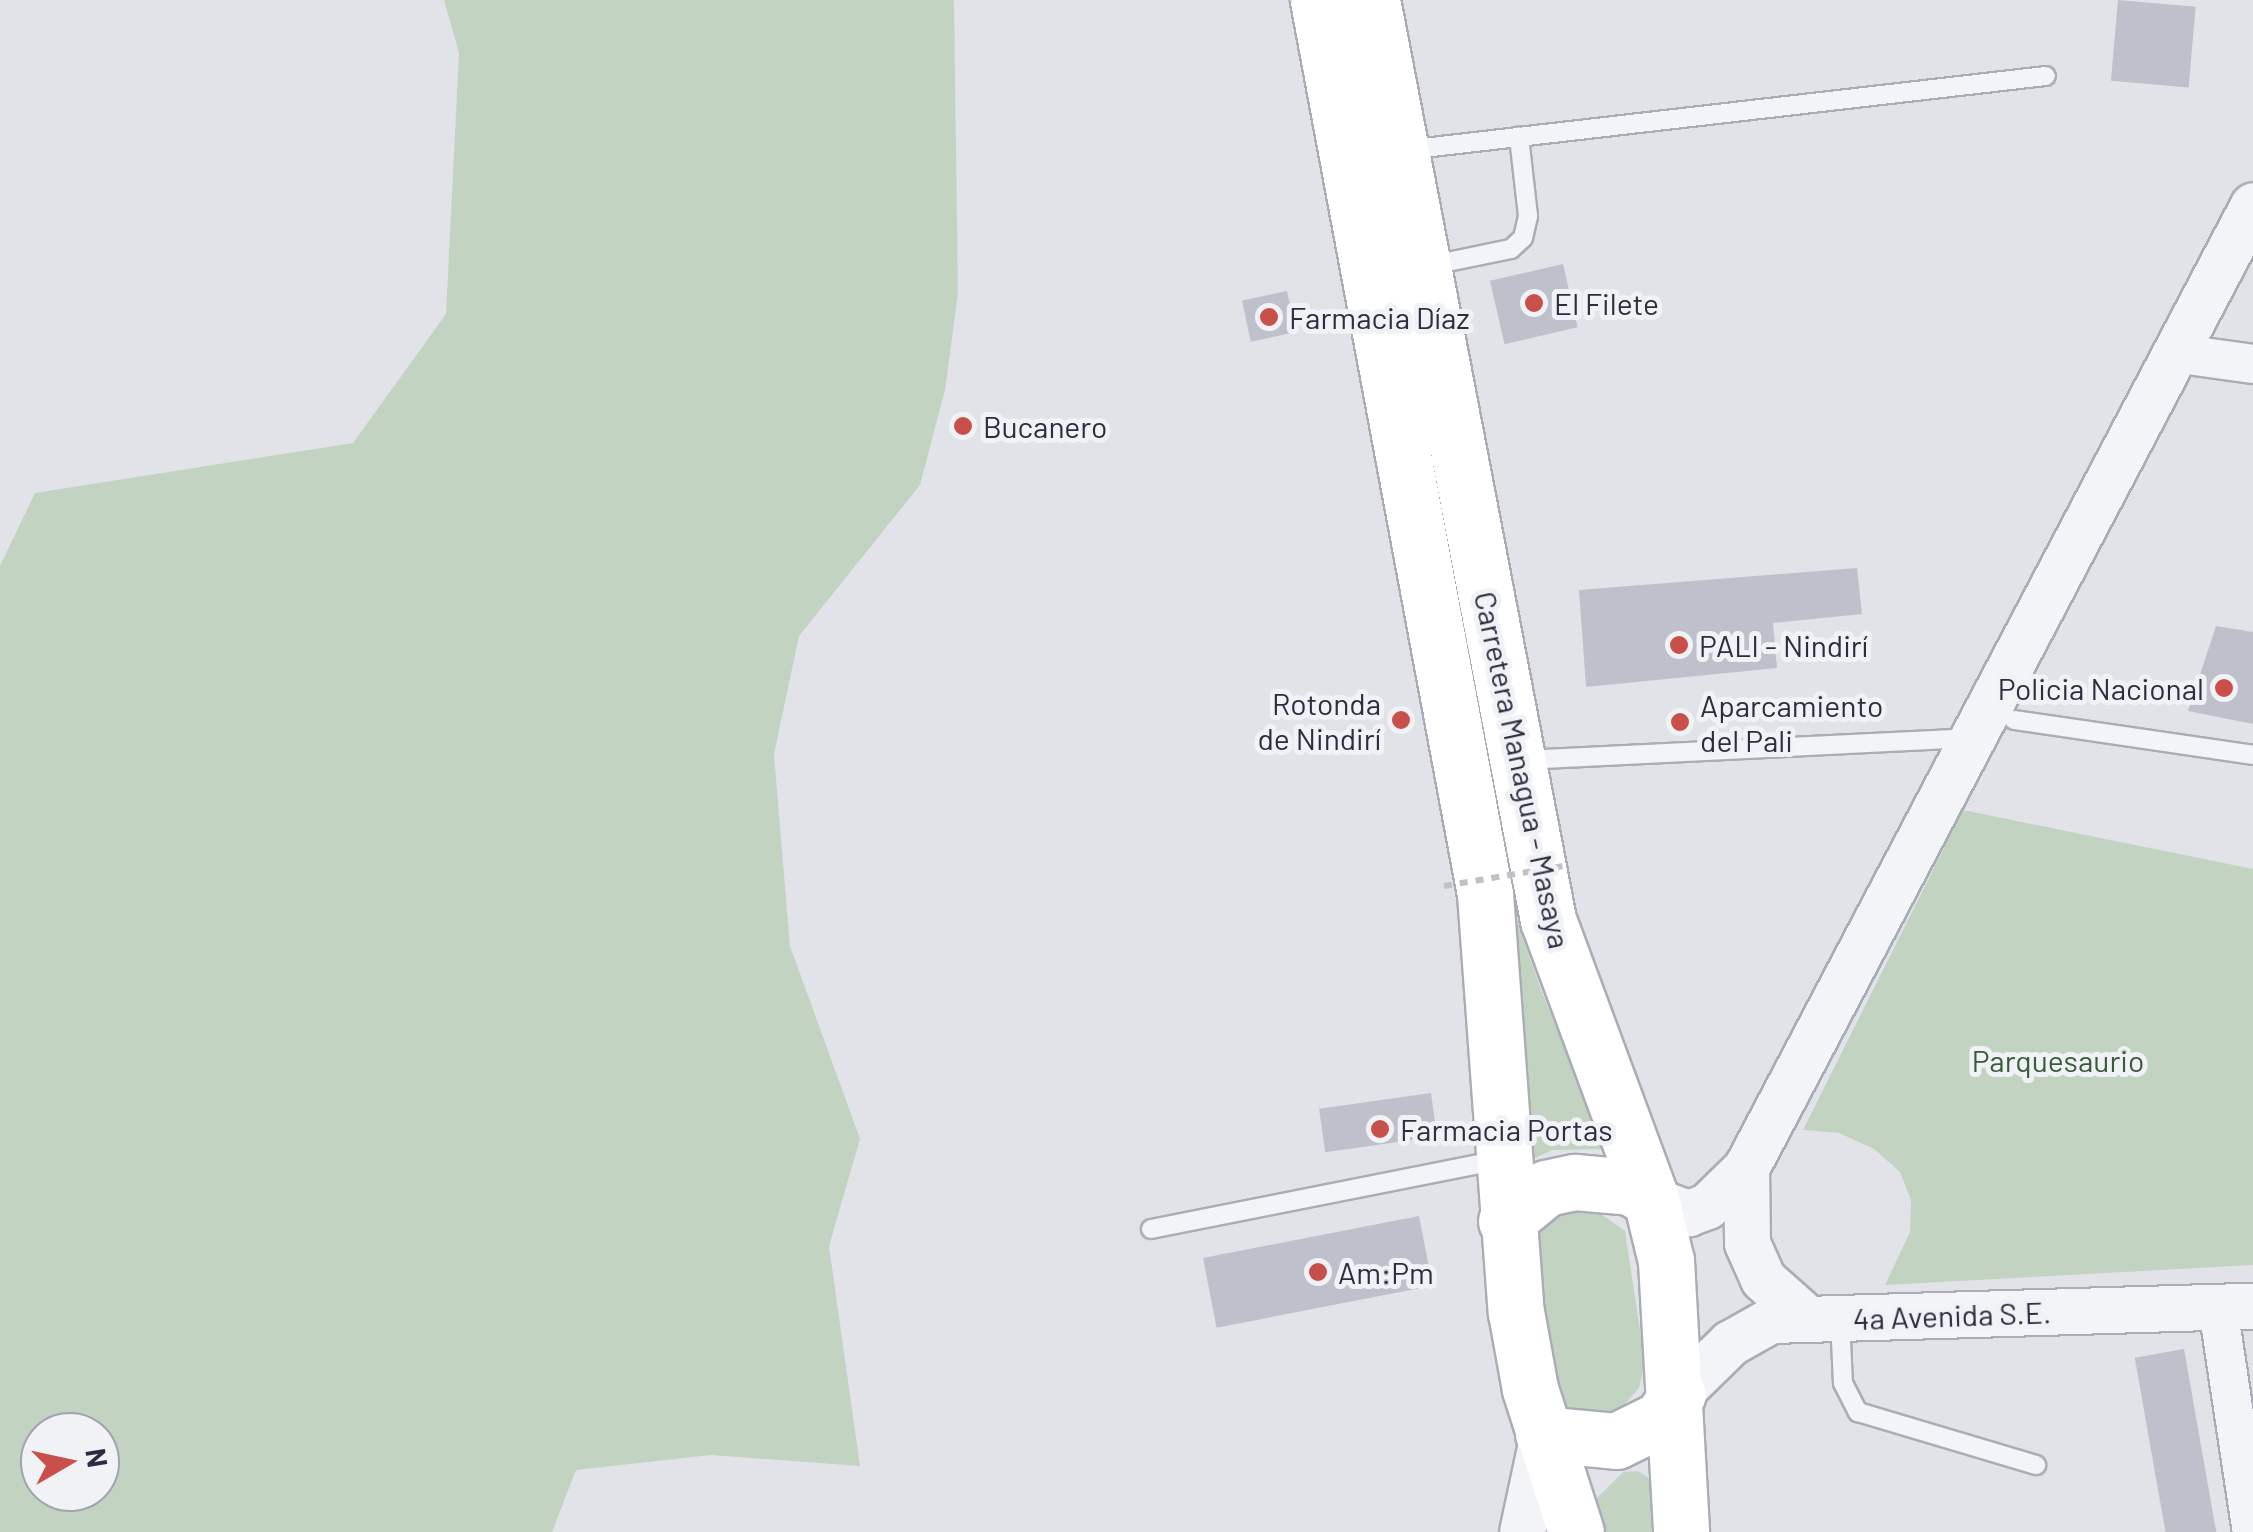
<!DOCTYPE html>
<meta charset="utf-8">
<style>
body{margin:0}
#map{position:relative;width:2253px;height:1532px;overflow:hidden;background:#e1e3e9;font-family:Barlow,sans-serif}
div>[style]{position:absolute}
.green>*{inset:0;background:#c3d3c2}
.building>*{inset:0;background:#bec1cc;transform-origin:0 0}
.roads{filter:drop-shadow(2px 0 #aaadb6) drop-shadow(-2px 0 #aaadb6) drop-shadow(0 2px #aaadb6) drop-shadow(0 -2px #aaadb6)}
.service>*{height:18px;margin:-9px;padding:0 9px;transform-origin:9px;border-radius:9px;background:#f3f4f7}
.minor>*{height:38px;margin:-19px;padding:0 19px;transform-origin:19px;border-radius:19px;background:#f3f4f7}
.tertiary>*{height:45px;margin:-22.5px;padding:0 22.5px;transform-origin:22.5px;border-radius:22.5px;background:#f3f4f7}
.trunk>*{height:55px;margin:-27.5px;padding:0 27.5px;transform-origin:27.5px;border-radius:27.5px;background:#fff}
.path-bridge>*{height:6px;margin-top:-3px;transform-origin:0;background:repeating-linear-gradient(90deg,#bfc1c7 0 8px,transparent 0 16px)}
.dots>*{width:28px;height:28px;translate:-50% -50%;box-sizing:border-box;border:5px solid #f0f2f6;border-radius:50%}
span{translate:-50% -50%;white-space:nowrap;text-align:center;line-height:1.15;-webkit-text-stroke:10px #f0f2f6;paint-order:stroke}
.poi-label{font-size:30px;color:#2a2e40}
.left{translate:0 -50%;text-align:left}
.right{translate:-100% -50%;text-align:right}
.street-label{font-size:30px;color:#2a2e40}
.park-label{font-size:30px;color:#385b38}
.north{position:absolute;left:20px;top:1412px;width:100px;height:100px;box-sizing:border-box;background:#f0f2f6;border:2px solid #a1a4ad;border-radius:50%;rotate:81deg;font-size:28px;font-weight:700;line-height:40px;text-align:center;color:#2a2e40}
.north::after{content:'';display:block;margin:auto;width:35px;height:45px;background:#c94f4b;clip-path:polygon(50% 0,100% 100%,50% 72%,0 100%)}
</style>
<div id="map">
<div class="green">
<i style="clip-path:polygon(evenodd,444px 0,954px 0,958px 293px,945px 390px,920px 485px,799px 636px,774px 754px,790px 946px,860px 1139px,829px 1246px,860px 1466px,711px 1455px,576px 1470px,552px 1532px,0 1532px,0 566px,35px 493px,353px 443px,446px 314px,459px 53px,444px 0,40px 1432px,100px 1432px,100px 1492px,40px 1492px,40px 1432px)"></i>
<i style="clip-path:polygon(1963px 810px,2253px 869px,2253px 1265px,1885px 1285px,1910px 1232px,1911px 1200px,1900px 1172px,1874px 1149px,1839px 1133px,1803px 1130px)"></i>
<i style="clip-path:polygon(1515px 915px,1541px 990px,1606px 1149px,1552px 1150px,1523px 1164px)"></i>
<i style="clip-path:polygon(1594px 1209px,1625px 1231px,1645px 1363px,1639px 1388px,1623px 1406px,1604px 1414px,1567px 1412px,1553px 1401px,1525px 1245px,1540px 1222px,1560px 1211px)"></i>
<i style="clip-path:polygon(1638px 1471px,1650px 1479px,1652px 1532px,1594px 1532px,1595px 1500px,1623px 1472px)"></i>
</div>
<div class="building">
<i style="left:2118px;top:0;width:78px;height:81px;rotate:5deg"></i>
<i style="left:1563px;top:264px;width:65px;height:75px;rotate:77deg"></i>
<i style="left:1287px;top:291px;width:42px;height:46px;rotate:78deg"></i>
<i style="clip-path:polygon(1857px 568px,1862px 614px,1773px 623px,1777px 668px,1586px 687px,1579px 590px)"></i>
<i style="clip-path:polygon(2216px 626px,2253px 632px,2253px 724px,2188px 711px)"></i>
<i style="left:1431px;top:1093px;width:44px;height:113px;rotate:82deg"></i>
<i style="left:1419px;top:1216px;width:71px;height:220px;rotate:79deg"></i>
<i style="left:2184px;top:1349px;width:186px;height:50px;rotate:80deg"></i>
</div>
<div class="roads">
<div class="service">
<i style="left:1406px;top:150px;width:644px;rotate:-6.6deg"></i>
<i style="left:1428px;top:266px;width:85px;rotate:-11.6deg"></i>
<i style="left:1511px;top:249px;width:16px;rotate:-43deg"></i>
<i style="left:1523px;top:238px;width:23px;rotate:-77deg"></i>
<i style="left:1528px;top:216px;width:80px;rotate:-96.5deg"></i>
<i style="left:2014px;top:720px;width:242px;rotate:8.3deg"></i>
<i style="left:1522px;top:760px;width:449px;rotate:-2.8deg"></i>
<i style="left:1151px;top:1229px;width:357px;rotate:-11.2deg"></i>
<i style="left:1840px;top:1318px;width:65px;rotate:87.4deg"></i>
<i style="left:1843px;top:1383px;width:33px;rotate:63deg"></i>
<i style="left:1858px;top:1412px;width:186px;rotate:16.6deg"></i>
</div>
<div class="minor">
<i style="left:2174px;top:353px;width:80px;rotate:7.9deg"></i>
<i style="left:2218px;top:1308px;width:227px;rotate:81.4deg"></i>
</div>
<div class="tertiary">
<i style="left:1746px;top:1168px;width:75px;rotate:89.2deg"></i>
<i style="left:1747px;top:1243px;width:39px;rotate:66deg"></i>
<i style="left:1763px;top:1279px;width:60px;rotate:41.6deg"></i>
<i style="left:1651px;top:1199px;width:40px;rotate:21deg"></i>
<i style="left:1688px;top:1213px;width:20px;rotate:-20deg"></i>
<i style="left:1707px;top:1206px;width:54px;rotate:-44.3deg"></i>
<i style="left:1746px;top:1168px;width:1088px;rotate:-62.23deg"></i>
<i style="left:1678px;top:1394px;width:73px;rotate:-44.4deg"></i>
<i style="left:1730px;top:1343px;width:47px;rotate:-29.3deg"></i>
<i style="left:1771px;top:1320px;width:482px;rotate:-1.7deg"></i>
<i style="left:1522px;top:1532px;width:100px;rotate:-77.9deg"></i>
</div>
<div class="trunk">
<i style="left:1318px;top:0;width:909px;rotate:79.42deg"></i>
<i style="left:1485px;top:894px;width:419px;rotate:85.8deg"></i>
<i style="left:1516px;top:1312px;width:78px;rotate:79.7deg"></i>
<i style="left:1530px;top:1389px;width:150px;rotate:72.2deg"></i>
<i style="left:1372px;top:0;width:937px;rotate:79.17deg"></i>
<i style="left:1548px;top:920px;width:297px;rotate:69.7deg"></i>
<i style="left:1651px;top:1199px;width:64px;rotate:76.4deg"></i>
<i style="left:1666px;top:1261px;width:271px;rotate:86.8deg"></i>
<i style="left:1506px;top:1221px;width:52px;rotate:-39.5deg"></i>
<i style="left:1546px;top:1188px;width:30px;rotate:-12deg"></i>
<i style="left:1575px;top:1182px;width:55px;rotate:5.2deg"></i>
<i style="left:1630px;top:1187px;width:24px;rotate:30deg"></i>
<i style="left:1543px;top:1434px;width:73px;rotate:5.5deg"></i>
<i style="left:1616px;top:1441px;width:50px;rotate:-26.1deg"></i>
<i style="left:1661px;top:1419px;width:30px;rotate:-56deg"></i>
</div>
</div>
<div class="path-bridge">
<i style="left:1444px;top:886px;width:127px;rotate:-9.5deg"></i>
</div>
<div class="dots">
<i style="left:1534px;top:303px;background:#c94f4b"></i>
<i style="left:1269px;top:317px;background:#c94f4b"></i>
<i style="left:963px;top:426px;background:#c94f4b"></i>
<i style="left:1679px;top:645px;background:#c94f4b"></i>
<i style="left:2224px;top:688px;background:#c94f4b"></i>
<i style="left:1401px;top:720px;background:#c94f4b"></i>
<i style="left:1680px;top:722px;background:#c94f4b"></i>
<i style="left:1380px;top:1129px;background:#c94f4b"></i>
<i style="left:1318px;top:1272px;background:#c94f4b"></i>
</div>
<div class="poi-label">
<span class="left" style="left:1554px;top:303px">El Filete</span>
<span class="left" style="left:1289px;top:317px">Farmacia Díaz</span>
<span class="left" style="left:983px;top:426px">Bucanero</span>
<span class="left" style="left:1699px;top:645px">PALI - Nindirí</span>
<span class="right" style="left:2204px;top:688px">Policia Nacional</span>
<span class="right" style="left:1381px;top:720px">Rotonda<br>de Nindirí</span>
<span class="left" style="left:1700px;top:722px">Aparcamiento<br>del Pali</span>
<span class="left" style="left:1400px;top:1129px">Farmacia Portas</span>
<span class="left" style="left:1338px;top:1272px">Am:Pm</span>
</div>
<div class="street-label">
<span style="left:1523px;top:770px;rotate:78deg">Carretera Managua - Masaya</span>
<span style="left:1952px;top:1315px;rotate:-2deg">4a Avenida S.E.</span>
</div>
<div class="park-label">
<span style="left:2058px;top:1060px">Parquesaurio</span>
</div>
<div class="north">N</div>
</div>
